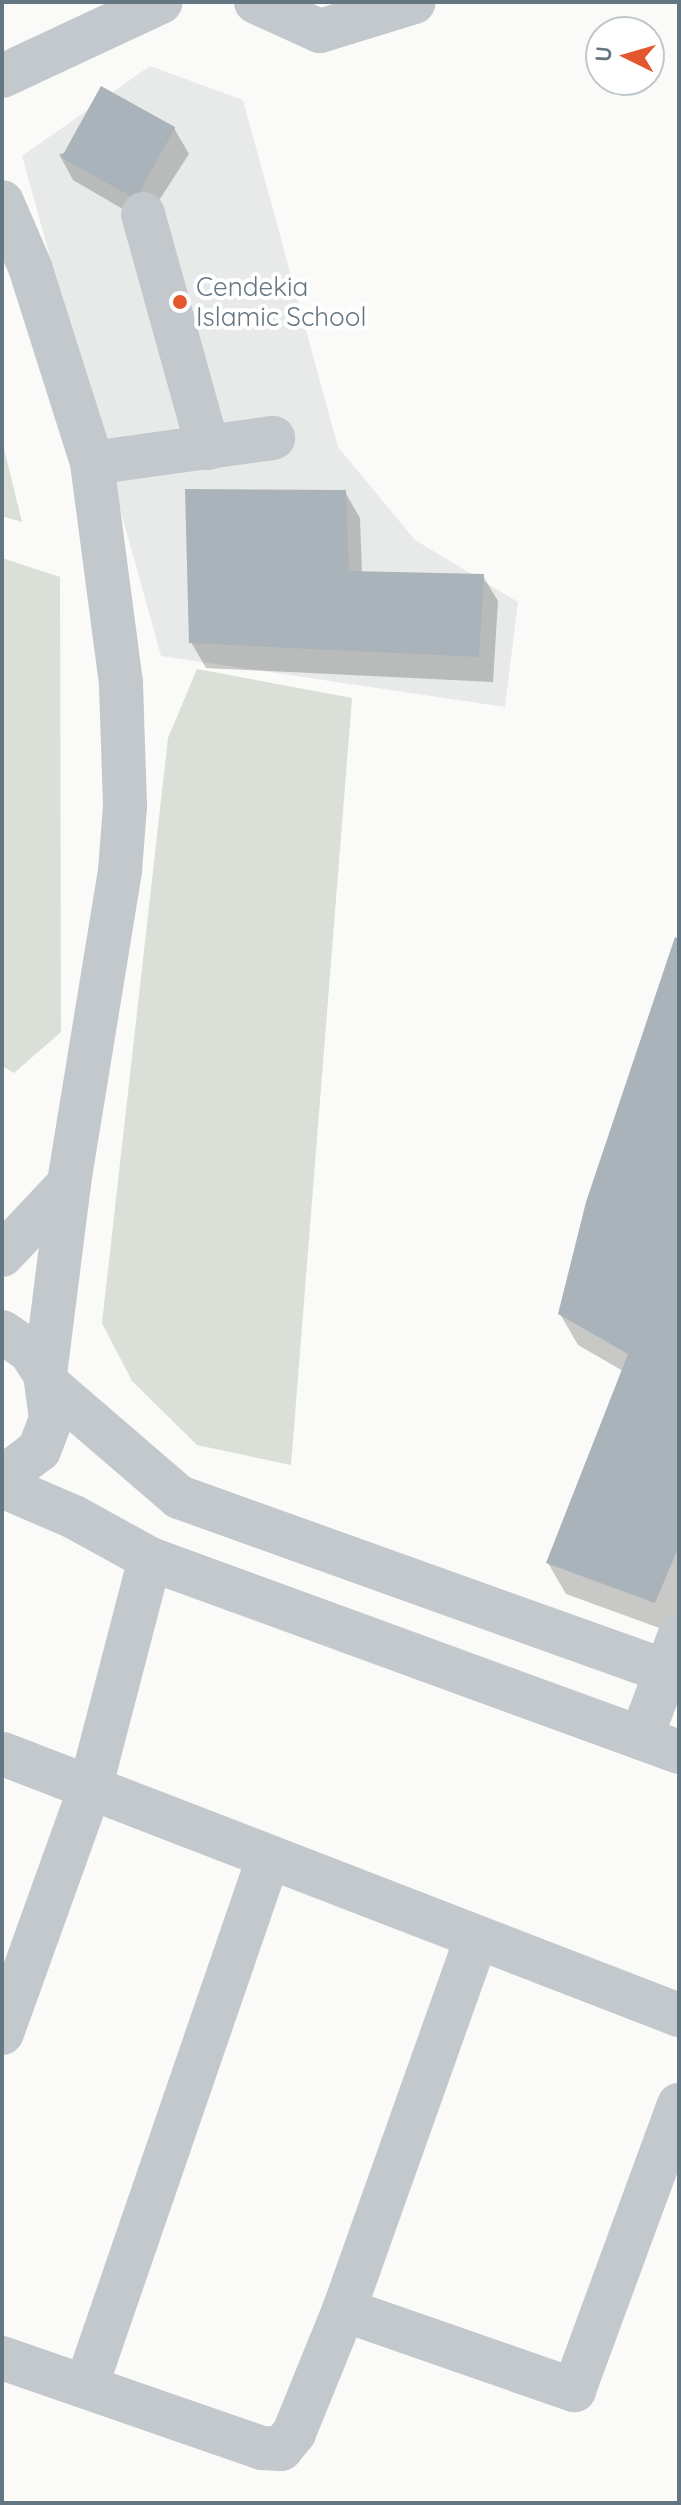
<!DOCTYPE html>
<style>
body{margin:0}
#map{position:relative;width:681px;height:2505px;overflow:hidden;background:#fafaf8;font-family:Quicksand,sans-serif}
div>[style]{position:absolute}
.built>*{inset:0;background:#e8e9e9}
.green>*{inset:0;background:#dadfd7}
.shadow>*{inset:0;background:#0003}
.building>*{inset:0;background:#aab3b9;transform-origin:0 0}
.minor>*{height:44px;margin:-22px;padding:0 22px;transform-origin:22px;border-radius:22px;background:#c3c8cc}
.dots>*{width:22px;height:22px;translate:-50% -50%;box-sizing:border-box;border:4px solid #fff;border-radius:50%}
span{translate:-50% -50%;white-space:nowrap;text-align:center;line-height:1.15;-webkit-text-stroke:8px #fff;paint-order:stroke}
.poi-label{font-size:26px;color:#657683}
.left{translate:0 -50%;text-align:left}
.frame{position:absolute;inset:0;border:4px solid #657683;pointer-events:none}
.north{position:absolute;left:585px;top:16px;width:80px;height:80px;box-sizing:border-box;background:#fff;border:2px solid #c1c8cd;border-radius:50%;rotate:275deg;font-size:22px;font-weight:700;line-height:32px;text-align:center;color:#657683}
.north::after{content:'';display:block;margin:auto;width:28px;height:36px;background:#e4572e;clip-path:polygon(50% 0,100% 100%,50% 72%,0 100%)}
</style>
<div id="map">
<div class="built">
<i style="clip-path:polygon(150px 66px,243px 100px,338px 447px,415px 540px,518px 602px,505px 707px,161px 656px,22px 156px)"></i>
</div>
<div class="green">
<i style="clip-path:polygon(2px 441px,22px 522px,2px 516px)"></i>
<i style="clip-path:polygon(2px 558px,60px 577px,61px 1032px,14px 1073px,2px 1066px)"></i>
<i style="clip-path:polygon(197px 669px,352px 698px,291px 1465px,197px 1445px,132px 1381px,102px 1323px,168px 738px)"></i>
</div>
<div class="shadow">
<i style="clip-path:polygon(174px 128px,189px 154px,145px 222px,73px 180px,59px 154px)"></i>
<i style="clip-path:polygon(345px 492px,360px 518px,362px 573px,483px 576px,498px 601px,493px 682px,206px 668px,191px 642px)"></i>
<i style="clip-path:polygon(679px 941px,679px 1618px,673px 1633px,566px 1594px,548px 1563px,623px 1371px,578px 1345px,560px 1314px)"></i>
</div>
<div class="building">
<i style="left:101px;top:86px;width:85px;height:82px;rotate:29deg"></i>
<i style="clip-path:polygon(185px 489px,346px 490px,349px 571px,484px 574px,479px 657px,189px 643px)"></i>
<i style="clip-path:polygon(675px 937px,679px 939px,679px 1546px,655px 1603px,546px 1563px,628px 1354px,558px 1314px,586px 1202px)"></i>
</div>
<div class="minor">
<i style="left:256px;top:2px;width:70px;rotate:24.4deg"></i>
<i style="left:320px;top:31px;width:98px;rotate:-17.1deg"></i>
<i style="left:2px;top:76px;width:175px;rotate:-25deg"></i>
<i style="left:2px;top:202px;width:71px;rotate:66.7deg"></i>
<i style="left:30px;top:267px;width:206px;rotate:72.4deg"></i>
<i style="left:92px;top:463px;width:223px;rotate:82.5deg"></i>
<i style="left:121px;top:684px;width:122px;rotate:88.1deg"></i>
<i style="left:125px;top:806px;width:65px;rotate:94.4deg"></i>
<i style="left:120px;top:871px;width:317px;rotate:99.3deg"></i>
<i style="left:69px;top:1184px;width:192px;rotate:97.2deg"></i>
<i style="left:143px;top:214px;width:243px;rotate:74.5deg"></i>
<i style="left:92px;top:463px;width:183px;rotate:-7.9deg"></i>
<i style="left:2px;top:1255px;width:98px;rotate:-46.7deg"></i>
<i style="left:2px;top:1332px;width:34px;rotate:34deg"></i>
<i style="left:30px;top:1351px;width:27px;rotate:57deg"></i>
<i style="left:45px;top:1374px;width:45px;rotate:82.4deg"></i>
<i style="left:51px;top:1419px;width:33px;rotate:111deg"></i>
<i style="left:39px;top:1450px;width:46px;rotate:142.9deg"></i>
<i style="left:50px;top:1386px;width:170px;rotate:40.7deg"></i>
<i style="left:179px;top:1497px;width:531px;rotate:19.7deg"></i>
<i style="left:2px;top:1486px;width:78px;rotate:23.3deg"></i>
<i style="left:74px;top:1517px;width:87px;rotate:28.9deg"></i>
<i style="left:150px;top:1559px;width:563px;rotate:20.04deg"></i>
<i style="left:641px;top:1738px;width:108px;rotate:-69.4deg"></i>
<i style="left:3px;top:1754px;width:725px;rotate:21.11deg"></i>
<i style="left:2px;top:2033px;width:259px;rotate:-70.2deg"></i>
<i style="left:90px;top:1789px;width:238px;rotate:-75.4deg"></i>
<i style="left:344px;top:2310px;width:244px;rotate:19.2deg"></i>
<i style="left:574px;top:2390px;width:304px;rotate:-69.8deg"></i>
<i style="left:2px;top:2358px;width:275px;rotate:19.1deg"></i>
<i style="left:262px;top:2448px;width:19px;rotate:3deg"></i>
<i style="left:281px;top:2449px;width:21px;rotate:-51deg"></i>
<i style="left:294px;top:2433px;width:133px;rotate:-67.9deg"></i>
<i style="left:344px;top:2310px;width:394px;rotate:-70.4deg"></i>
<i style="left:87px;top:2384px;width:555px;rotate:-70.98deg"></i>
</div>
<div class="dots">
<i style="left:180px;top:302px;background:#e4572e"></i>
</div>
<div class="poi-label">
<span class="left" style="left:196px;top:302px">Cendekia<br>Islamic School</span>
</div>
<div class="frame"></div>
<div class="north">U</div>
</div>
